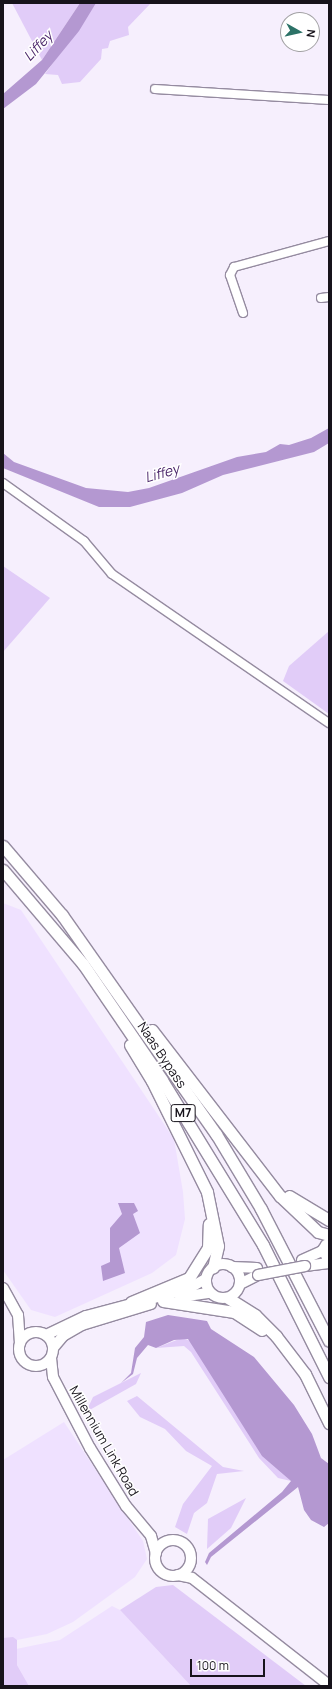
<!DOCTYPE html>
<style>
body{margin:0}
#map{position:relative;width:332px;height:1689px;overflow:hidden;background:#f6effd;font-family:Manrope,sans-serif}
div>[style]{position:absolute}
.built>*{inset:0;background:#efe1ff}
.green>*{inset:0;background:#e1ccf8}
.water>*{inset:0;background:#b498d1}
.roads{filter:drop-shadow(1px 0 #958ba0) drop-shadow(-1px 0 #958ba0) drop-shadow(0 1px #958ba0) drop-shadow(0 -1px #958ba0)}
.minor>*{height:8px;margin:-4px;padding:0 4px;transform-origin:4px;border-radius:4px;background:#fff}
.major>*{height:10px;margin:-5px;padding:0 5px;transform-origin:5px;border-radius:5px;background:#fff}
.major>.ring{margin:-5px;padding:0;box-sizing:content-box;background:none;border:10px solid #fff;border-radius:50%}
.highway>*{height:11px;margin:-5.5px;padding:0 5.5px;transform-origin:5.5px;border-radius:5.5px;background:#fff}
.bridges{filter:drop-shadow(1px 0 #958ba0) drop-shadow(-1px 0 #958ba0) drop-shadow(0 1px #958ba0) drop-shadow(0 -1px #958ba0)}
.major-bridge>*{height:10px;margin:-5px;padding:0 5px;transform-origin:5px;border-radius:5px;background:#fff}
span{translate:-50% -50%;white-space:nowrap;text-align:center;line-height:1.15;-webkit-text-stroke:3px #fff;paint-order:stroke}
.shield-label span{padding:1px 3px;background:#fff;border:1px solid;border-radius:3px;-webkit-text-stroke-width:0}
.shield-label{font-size:12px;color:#17131b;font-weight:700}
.street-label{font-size:13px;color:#17131b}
.water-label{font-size:14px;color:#4d286c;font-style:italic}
.frame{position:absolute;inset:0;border:4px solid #17131b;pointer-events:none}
.north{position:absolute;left:280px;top:12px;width:40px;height:40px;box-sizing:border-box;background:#fff;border:1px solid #a2a1a4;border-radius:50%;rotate:98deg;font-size:11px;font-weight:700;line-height:16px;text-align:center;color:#17131b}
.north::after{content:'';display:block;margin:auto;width:14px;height:18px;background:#2c7267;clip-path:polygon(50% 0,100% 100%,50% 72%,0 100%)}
.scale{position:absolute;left:190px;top:1659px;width:75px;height:18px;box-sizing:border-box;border:2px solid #17131b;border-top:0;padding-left:5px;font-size:12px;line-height:14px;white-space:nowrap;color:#17131b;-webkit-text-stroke:3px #fff;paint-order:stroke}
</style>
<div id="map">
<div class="built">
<i style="clip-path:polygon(3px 903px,21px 910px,174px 1139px,183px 1192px,185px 1219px,176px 1255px,152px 1273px,55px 1317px,31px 1310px,3px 1270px)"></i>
<i style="clip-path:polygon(64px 1422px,143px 1541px,147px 1559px,135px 1577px,73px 1622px,47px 1634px,17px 1640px,3px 1638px,3px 1460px)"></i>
<i style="clip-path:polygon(112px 1606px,120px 1610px,191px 1686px,29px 1686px,17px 1665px,16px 1649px,60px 1640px)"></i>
</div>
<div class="green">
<i style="clip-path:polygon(12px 3px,80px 3px,42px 60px)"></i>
<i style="clip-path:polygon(96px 3px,151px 3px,128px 27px,129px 35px,110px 41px,108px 48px,102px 49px,101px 59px,80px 82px,62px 84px,58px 75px,45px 74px)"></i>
<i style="clip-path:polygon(3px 566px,50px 598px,3px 652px)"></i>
<i style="clip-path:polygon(329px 631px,329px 714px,283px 681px,289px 666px)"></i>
<i style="clip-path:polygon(182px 1338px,191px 1341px,253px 1441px,291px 1481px,278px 1478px,259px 1458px,191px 1352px,184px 1346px,156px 1348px)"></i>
<i style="clip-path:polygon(141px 1373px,136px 1384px,86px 1412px,93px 1397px)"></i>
<i style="clip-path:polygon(137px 1396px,223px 1467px,244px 1471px,217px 1474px,207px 1503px,194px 1513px,187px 1534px,175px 1527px,183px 1504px,212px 1466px,186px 1451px,165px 1429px,140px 1417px,127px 1401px)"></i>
<i style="clip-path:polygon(246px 1498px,231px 1528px,207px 1549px,208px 1519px)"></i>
<i style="clip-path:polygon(173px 1585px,306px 1686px,191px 1686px,120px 1610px,156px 1587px)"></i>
<i style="clip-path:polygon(13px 1637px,17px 1640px,17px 1665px,29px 1686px,3px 1686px,3px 1638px)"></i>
</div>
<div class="water">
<i style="clip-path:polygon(80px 3px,96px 3px,79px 31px,36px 84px,3px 109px,3px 94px,42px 60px)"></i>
<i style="clip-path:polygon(329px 428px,329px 443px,314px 452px,223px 475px,182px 493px,130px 507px,99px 507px,3px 468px,3px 453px,14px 462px,86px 488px,128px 492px,149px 488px,237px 457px,266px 452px,280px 444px,289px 445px,311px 438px)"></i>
<i style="clip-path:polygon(118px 1203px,134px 1203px,138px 1211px,133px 1214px,140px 1233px,119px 1248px,125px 1273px,103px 1281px,101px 1266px,110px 1262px,110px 1228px,122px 1214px)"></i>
<i style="clip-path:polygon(168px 1315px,207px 1321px,211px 1329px,254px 1357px,294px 1405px,312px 1434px,321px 1458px,329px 1464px,329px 1523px,324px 1527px,311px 1520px,304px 1510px,298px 1487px,211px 1557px,207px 1565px,205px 1562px,209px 1553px,282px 1492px,291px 1481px,262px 1456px,188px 1339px,174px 1340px,156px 1348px,148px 1345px,137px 1358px,133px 1374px,121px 1383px,131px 1373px,135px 1348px,144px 1337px,146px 1322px)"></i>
</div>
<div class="roads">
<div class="minor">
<i style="left:155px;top:89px;width:174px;rotate:3.6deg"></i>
<i style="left:321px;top:298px;width:8px;rotate:-7deg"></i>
<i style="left:243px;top:313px;width:40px;rotate:-108.9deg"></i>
<i style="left:230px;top:275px;width:9px;rotate:-63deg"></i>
<i style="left:234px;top:267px;width:98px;rotate:-15.3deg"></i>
<i style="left:3px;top:483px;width:100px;rotate:35.6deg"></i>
<i style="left:84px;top:541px;width:43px;rotate:49.7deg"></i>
<i style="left:112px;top:574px;width:263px;rotate:34.5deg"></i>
</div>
<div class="major">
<i style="left:326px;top:1245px;width:8px;rotate:97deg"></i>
<i style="left:325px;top:1253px;width:11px;rotate:68deg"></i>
<i style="left:302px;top:1260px;width:22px;rotate:-24deg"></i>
<i style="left:322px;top:1251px;width:7px;rotate:-56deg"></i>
<i class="ring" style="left:206px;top:1264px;width:24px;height:24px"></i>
<i style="left:305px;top:1266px;width:24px;rotate:-7deg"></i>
<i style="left:232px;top:1267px;width:25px;rotate:2deg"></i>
<i style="left:240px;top:1284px;width:20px;rotate:-27deg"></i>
<i style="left:3px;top:1288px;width:31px;rotate:61deg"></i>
<i style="left:18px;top:1315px;width:28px;rotate:86deg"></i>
<i style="left:180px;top:1297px;width:30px;rotate:-8deg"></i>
<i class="ring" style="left:19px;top:1332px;width:24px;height:24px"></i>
<i style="left:46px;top:1335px;width:44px;rotate:-25.4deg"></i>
<i style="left:86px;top:1316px;width:106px;rotate:-14.8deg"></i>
<i style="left:188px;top:1289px;width:20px;rotate:-30deg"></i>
<i style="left:53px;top:1348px;width:16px;rotate:-50deg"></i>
<i style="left:63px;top:1336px;width:22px;rotate:-30deg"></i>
<i style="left:82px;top:1325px;width:72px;rotate:-16.9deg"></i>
<i style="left:51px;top:1358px;width:19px;rotate:84deg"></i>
<i style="left:53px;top:1377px;width:80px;rotate:62.5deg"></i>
<i style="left:90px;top:1448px;width:68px;rotate:58.2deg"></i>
<i style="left:126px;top:1506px;width:39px;rotate:50deg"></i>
<i style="left:151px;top:1536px;width:18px;rotate:74deg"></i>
<i class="ring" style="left:155px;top:1540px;width:26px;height:26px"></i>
<i style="left:178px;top:1575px;width:14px;rotate:12deg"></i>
<i style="left:192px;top:1578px;width:174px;rotate:38deg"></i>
</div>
<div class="highway">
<i style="left:3px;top:846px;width:91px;rotate:49.5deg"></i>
<i style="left:62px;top:915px;width:268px;rotate:54.9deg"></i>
<i style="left:216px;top:1134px;width:87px;rotate:59deg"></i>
<i style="left:261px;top:1209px;width:148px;rotate:62.7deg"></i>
<i style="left:3px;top:870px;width:123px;rotate:49.6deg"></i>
<i style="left:83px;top:964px;width:140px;rotate:55.7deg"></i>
<i style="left:162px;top:1080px;width:193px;rotate:58.5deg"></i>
<i style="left:263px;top:1245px;width:148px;rotate:63.4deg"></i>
<i style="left:152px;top:1030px;width:210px;rotate:52.4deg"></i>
<i style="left:280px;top:1196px;width:52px;rotate:43.5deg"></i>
<i style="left:318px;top:1232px;width:11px;rotate:15deg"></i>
<i style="left:130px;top:1045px;width:42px;rotate:58.6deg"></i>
<i style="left:152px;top:1081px;width:124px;rotate:63.6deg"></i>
<i style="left:207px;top:1192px;width:55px;rotate:78.5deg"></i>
<i style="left:218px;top:1246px;width:22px;rotate:103deg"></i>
<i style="left:289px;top:1196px;width:47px;rotate:31deg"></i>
<i style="left:228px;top:1298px;width:32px;rotate:32deg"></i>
<i style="left:255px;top:1315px;width:30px;rotate:45deg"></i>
<i style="left:276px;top:1336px;width:48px;rotate:52.7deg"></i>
<i style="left:305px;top:1374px;width:55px;rotate:63.9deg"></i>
<i style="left:163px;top:1301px;width:72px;rotate:8.8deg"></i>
<i style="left:234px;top:1312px;width:33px;rotate:33deg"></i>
<i style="left:131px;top:1302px;width:63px;rotate:-22.5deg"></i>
<i style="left:189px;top:1278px;width:36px;rotate:-58deg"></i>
<i style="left:208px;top:1248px;width:24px;rotate:-88deg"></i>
</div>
</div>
<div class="bridges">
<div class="major-bridge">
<i style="left:258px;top:1275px;width:48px;rotate:-10.8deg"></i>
</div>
</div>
<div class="shield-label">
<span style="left:183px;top:1113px">M7</span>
</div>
<div class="street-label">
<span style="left:162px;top:1055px;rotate:56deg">Naas Bypass</span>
<span style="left:104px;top:1441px;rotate:60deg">Millennium Link Road</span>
</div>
<div class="water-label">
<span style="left:38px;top:46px;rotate:-47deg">Liffey</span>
<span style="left:162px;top:473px;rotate:-16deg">Liffey</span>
</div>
<div class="frame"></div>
<div class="north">N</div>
<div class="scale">100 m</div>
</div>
